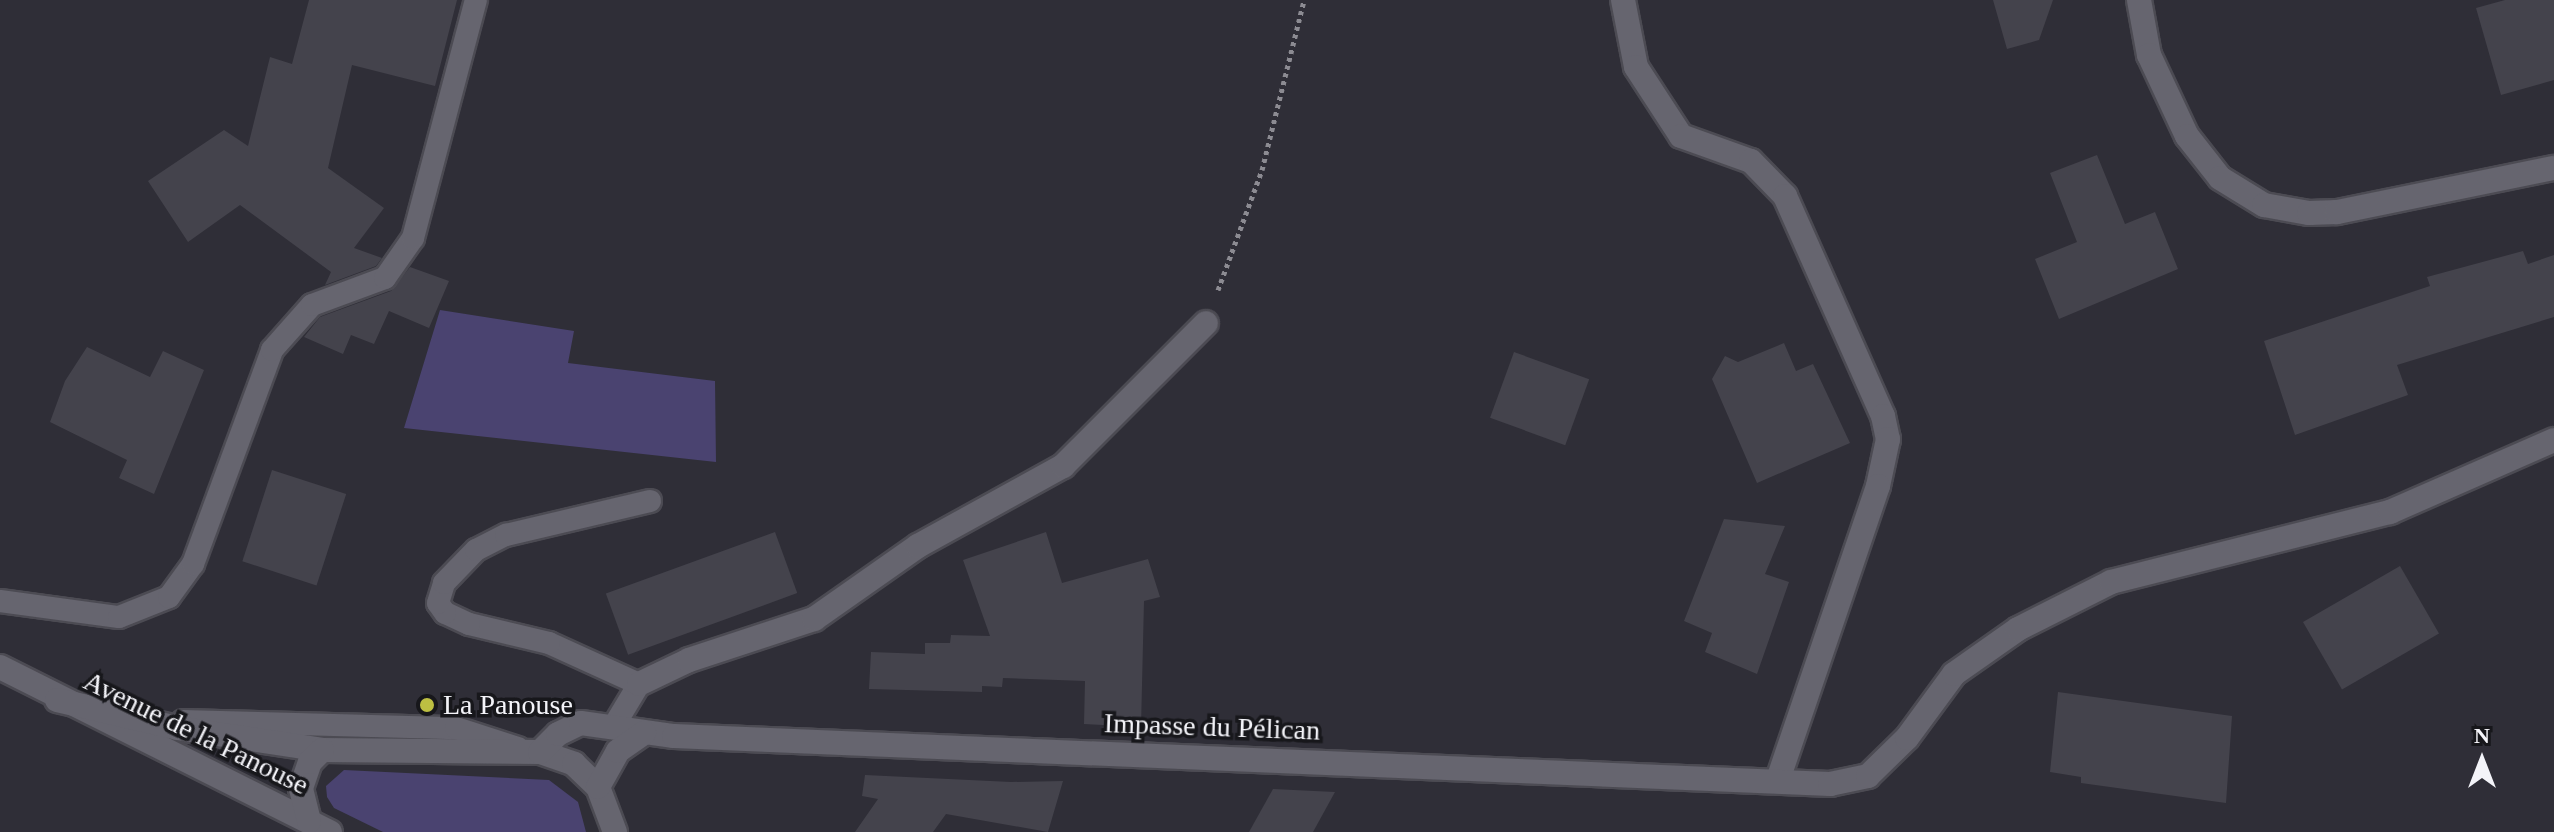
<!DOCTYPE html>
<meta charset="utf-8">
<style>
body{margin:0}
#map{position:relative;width:2554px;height:832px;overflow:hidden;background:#2f2e37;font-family:Georgia,serif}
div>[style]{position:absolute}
.green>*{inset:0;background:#4a4370}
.building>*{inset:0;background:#44434c;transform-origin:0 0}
.path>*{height:5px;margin-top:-2.5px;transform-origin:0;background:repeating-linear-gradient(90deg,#8c8b92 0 4px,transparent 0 8px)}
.roads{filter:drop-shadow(2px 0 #4c4b53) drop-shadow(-2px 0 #4c4b53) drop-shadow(0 2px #4c4b53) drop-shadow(0 -2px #4c4b53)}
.lane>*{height:22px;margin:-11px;padding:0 11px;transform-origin:11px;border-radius:11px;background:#66656f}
.street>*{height:24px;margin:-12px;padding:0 12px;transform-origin:12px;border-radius:12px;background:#66656f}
.dots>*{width:22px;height:22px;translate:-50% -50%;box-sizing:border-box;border:4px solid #17171b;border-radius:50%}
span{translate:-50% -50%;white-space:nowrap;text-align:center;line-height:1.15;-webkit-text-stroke:7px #17171b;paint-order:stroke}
.poi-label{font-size:28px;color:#f4f4f9}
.left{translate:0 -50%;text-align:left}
.street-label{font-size:28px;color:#f4f4f9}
.north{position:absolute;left:2442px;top:720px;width:80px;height:80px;-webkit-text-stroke:6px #17171b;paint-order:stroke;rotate:0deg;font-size:22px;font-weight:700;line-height:32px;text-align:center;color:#f4f4f9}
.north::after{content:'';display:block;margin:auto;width:28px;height:36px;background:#f4f4f9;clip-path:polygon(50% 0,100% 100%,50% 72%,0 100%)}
</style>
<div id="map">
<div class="green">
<i style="clip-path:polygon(440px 310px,574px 331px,568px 363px,715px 381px,716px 462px,404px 428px)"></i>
<i style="clip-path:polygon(344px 770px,549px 780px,578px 802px,586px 832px,383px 832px,334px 808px,327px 797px,326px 786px)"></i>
</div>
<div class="building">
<i style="clip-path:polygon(309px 0,457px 0,435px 86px,352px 65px,328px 168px,384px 208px,354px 248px,382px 258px,376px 266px,325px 285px,331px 272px,240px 205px,188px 242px,148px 181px,224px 130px,248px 146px,270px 57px,292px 64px)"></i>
<i style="clip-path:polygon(1993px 0,2053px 0,2039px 40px,2007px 49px)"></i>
<i style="clip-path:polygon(2505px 0,2554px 0,2554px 80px,2501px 95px,2476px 8px)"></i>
<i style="clip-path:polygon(2097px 155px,2125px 224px,2155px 212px,2178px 269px,2059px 319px,2035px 259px,2077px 242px,2050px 173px)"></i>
<i style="clip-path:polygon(2523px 251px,2528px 264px,2554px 255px,2554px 317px,2397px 365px,2408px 395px,2295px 435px,2264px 341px,2430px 286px,2427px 277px)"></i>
<i style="clip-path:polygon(410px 267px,449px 281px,429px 328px,389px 311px,374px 344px,351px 335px,343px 354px,304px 337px,320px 317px,391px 291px)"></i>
<i style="clip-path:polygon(1784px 343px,1796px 371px,1813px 364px,1850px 443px,1757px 483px,1712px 379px,1725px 356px,1738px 362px)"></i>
<i style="clip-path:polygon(87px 347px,150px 377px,163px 351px,204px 370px,154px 494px,119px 478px,127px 460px,50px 422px,65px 381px)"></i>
<i style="left:1514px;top:352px;width:80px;height:70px;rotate:20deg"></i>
<i style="left:272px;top:470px;width:78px;height:96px;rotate:18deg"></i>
<i style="clip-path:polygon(1724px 519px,1785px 526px,1765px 574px,1789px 582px,1757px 674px,1705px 652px,1712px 633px,1684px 621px)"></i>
<i style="left:775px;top:532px;width:65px;height:180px;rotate:70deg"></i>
<i style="clip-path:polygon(1046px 532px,1062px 583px,1148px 559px,1160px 597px,1144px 601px,1141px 727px,1084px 724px,1085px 681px,1003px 678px,1002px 687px,982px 686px,982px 692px,869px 689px,871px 652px,925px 654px,925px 643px,950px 643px,951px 635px,990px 636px,963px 560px)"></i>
<i style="left:2400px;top:566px;width:78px;height:112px;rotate:60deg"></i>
<i style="clip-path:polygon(2058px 692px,2232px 716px,2226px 803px,2081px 783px,2081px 777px,2050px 772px)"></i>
<i style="clip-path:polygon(865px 775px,1011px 782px,1063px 781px,1048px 832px,946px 814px,933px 832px,855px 832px,878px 799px,862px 796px)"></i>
<i style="clip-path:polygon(1273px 789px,1335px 792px,1313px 832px,1249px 832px)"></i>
</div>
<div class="path">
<i style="left:1218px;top:290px;width:128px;rotate:-69.9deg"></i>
<i style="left:1262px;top:170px;width:175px;rotate:-76.1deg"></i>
</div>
<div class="roads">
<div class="lane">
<i style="left:0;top:601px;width:120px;rotate:7.7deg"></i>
<i style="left:119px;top:617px;width:54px;rotate:-21.8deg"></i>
<i style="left:169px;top:597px;width:41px;rotate:-54deg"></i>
<i style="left:193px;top:564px;width:228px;rotate:-69.7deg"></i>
<i style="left:272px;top:350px;width:60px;rotate:-48.4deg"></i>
<i style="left:312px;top:305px;width:78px;rotate:-20.3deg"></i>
<i style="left:385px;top:278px;width:49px;rotate:-55deg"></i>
<i style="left:413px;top:238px;width:246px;rotate:-75.2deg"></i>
<i style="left:183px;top:721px;width:273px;rotate:1.5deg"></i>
<i style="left:456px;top:728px;width:65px;rotate:17.9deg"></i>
<i style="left:615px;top:724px;width:47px;rotate:-59deg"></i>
<i style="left:639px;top:684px;width:99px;rotate:-155.5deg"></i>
<i style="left:549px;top:643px;width:82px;rotate:-166.6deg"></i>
<i style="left:469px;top:624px;width:26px;rotate:-155deg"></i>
<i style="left:445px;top:613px;width:12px;rotate:-125deg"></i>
<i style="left:438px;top:603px;width:21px;rotate:-73deg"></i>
<i style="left:444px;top:583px;width:46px;rotate:-45.9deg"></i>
<i style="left:476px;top:550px;width:34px;rotate:-27deg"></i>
<i style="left:506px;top:535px;width:148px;rotate:-13.3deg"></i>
</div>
<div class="street">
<i style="left:1623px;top:0;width:68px;rotate:79deg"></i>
<i style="left:1636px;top:67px;width:82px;rotate:56.9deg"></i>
<i style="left:1681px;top:136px;width:74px;rotate:19.7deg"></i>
<i style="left:1751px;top:161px;width:49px;rotate:45.8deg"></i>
<i style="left:1785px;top:196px;width:241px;rotate:66deg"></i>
<i style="left:1883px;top:416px;width:24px;rotate:78deg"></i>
<i style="left:1888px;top:439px;width:48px;rotate:102deg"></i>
<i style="left:1878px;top:486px;width:310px;rotate:108.8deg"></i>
<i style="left:2139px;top:0;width:56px;rotate:79.7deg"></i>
<i style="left:2149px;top:55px;width:89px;rotate:64.9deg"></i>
<i style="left:2187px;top:136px;width:53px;rotate:51.8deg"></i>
<i style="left:2220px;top:178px;width:52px;rotate:31.5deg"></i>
<i style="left:2264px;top:205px;width:46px;rotate:10.1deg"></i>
<i style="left:2309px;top:213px;width:28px;rotate:-2deg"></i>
<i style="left:2337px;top:212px;width:221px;rotate:-11.5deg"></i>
<i style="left:0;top:667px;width:369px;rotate:26.6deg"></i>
<i style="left:639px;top:684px;width:55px;rotate:-25.6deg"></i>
<i style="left:689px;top:660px;width:132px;rotate:-18.2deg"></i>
<i style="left:814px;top:619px;width:127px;rotate:-35.1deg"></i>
<i style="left:918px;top:546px;width:166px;rotate:-28.9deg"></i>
<i style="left:1063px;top:466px;width:202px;rotate:-45deg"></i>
<i style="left:57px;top:700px;width:123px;rotate:13.1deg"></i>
<i style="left:177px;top:728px;width:147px;rotate:8.6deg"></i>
<i style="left:322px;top:750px;width:218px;rotate:0.5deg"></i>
<i style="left:540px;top:752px;width:36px;rotate:19deg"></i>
<i style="left:574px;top:764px;width:33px;rotate:44deg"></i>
<i style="left:598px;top:787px;width:48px;rotate:69.3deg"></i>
<i style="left:540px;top:752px;width:25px;rotate:-45deg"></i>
<i style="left:558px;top:734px;width:25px;rotate:-26deg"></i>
<i style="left:581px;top:723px;width:94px;rotate:8deg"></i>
<i style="left:674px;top:736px;width:1157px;rotate:2.38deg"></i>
<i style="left:1830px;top:784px;width:39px;rotate:-12deg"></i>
<i style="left:1868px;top:776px;width:54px;rotate:-44.3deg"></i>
<i style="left:1907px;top:738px;width:79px;rotate:-53.7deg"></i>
<i style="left:1954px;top:674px;width:78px;rotate:-35.1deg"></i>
<i style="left:2018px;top:629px;width:104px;rotate:-26.8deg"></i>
<i style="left:2111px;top:582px;width:288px;rotate:-14.1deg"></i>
<i style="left:2390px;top:512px;width:179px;rotate:-23.7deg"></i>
<i style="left:598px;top:787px;width:41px;rotate:-60.9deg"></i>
<i style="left:618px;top:751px;width:32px;rotate:-35deg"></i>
<i style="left:309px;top:821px;width:34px;rotate:-104deg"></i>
<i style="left:301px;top:788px;width:28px;rotate:-71deg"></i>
<i style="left:310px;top:762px;width:17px;rotate:-45deg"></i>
</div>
</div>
<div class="dots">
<i style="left:427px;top:705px;background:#bdbf42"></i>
</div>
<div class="poi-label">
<span class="left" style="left:443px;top:705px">La Panouse</span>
</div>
<div class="street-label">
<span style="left:1212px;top:727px;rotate:2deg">Impasse du Pélican</span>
<span style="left:196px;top:733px;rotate:26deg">Avenue de la Panouse</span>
</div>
<div class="north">N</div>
</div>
